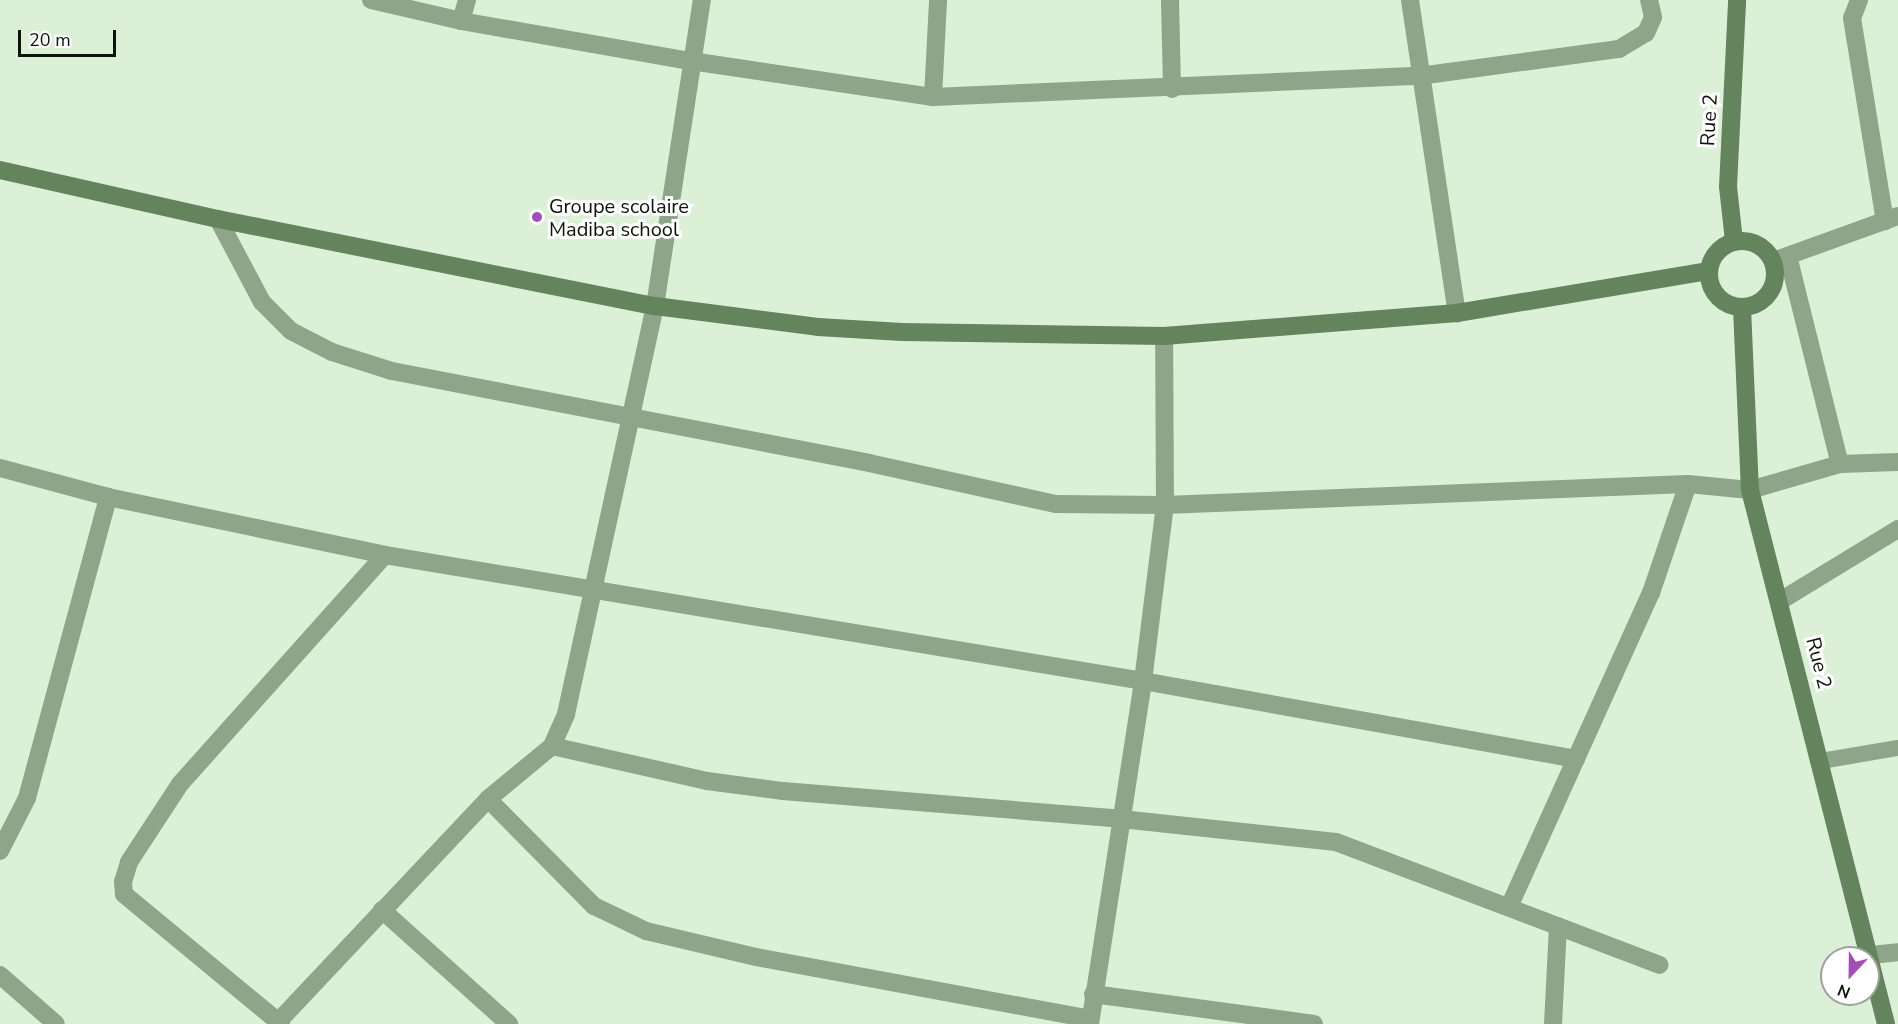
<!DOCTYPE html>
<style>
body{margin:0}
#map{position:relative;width:1898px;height:1024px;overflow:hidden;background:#dbf0d6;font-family:"Nunito Sans",sans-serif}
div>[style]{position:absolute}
.lane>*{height:16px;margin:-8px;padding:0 8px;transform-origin:8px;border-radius:8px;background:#8fa58a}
.street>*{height:18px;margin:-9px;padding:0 9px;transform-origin:9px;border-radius:9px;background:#8fa58a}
.secondary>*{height:18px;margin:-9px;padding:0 9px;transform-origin:9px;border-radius:9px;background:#63845c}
.secondary>.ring{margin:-9px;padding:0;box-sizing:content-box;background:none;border:18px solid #63845c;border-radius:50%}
.dots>*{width:16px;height:16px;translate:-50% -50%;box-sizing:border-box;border:3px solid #fff;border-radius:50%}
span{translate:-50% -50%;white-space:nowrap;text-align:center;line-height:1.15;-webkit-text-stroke:6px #fff;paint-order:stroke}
.street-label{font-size:20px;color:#0d140b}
.poi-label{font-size:20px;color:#0d140b}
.left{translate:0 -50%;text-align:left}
.north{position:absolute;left:1820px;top:946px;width:60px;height:60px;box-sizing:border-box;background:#fff;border:2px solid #9ea19d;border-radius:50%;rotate:202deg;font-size:16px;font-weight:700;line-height:24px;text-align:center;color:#0d140b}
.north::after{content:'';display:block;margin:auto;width:21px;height:27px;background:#a44cb8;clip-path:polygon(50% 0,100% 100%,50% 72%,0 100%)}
.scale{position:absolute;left:18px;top:30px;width:98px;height:27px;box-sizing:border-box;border:3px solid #0d140b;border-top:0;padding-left:8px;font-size:18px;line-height:21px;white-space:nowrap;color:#0d140b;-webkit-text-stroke:4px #fff;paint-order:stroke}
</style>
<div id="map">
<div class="lane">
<i style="left:1821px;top:761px;width:78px;rotate:-9.6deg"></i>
</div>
<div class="street">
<i style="left:371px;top:0;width:92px;rotate:13.1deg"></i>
<i style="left:461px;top:21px;width:233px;rotate:9.9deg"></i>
<i style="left:691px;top:61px;width:245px;rotate:8.5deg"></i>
<i style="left:933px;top:97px;width:486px;rotate:-2.5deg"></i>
<i style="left:1419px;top:76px;width:202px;rotate:-7.7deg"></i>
<i style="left:1619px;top:49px;width:31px;rotate:-31deg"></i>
<i style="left:1646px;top:33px;width:17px;rotate:-66deg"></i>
<i style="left:1653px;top:17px;width:17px;rotate:-103deg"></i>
<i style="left:1170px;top:0;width:89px;rotate:88.7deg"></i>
<i style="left:1410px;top:0;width:317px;rotate:81.5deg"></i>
<i style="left:1859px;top:0;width:19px;rotate:111deg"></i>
<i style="left:1852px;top:18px;width:206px;rotate:80.8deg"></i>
<i style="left:461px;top:21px;width:22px;rotate:-74deg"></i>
<i style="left:933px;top:97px;width:97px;rotate:-87deg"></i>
<i style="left:218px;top:219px;width:94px;rotate:62.1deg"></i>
<i style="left:262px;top:302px;width:41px;rotate:45deg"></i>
<i style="left:291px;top:331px;width:46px;rotate:27.1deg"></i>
<i style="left:332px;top:352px;width:63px;rotate:17.6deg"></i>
<i style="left:392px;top:371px;width:486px;rotate:10.9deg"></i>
<i style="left:869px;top:463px;width:191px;rotate:12.4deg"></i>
<i style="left:1056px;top:504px;width:109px;rotate:0.5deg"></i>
<i style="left:1165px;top:505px;width:523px;rotate:-2.3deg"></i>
<i style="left:1688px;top:484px;width:62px;rotate:5.5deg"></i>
<i style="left:1750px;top:490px;width:94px;rotate:-16.1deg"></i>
<i style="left:1788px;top:256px;width:214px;rotate:76deg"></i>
<i style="left:1840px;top:464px;width:58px;rotate:-2deg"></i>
<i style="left:1773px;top:261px;width:133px;rotate:-19.8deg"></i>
<i style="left:0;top:468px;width:112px;rotate:15deg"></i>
<i style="left:108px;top:497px;width:283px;rotate:11.8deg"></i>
<i style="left:385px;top:555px;width:768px;rotate:9.44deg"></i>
<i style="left:1143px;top:681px;width:440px;rotate:10.2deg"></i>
<i style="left:1780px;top:601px;width:138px;rotate:-31.4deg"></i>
<i style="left:552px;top:746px;width:159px;rotate:12.7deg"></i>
<i style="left:707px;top:781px;width:77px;rotate:7.5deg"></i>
<i style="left:783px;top:791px;width:339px;rotate:4.7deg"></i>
<i style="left:1121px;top:819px;width:216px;rotate:6.1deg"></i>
<i style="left:1336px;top:842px;width:346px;rotate:20.8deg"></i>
<i style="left:488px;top:799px;width:151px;rotate:45.3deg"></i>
<i style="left:594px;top:906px;width:58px;rotate:25.7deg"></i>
<i style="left:646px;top:931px;width:113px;rotate:13.3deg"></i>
<i style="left:756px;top:957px;width:340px;rotate:10.5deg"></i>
<i style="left:0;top:851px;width:59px;rotate:-63deg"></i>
<i style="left:27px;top:798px;width:312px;rotate:-74.9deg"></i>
<i style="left:1509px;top:907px;width:345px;rotate:-65.7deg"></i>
<i style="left:1651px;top:593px;width:115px;rotate:-71.3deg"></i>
<i style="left:382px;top:910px;width:171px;rotate:41.9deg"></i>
<i style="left:1871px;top:955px;width:27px;rotate:-6deg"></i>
<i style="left:0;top:975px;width:74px;rotate:41.2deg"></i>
<i style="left:1093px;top:994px;width:223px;rotate:7.7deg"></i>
<i style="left:276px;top:1024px;width:309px;rotate:-46.7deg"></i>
<i style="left:488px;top:799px;width:83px;rotate:-39.6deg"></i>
<i style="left:552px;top:746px;width:35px;rotate:-66deg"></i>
<i style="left:566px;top:714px;width:418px;rotate:-77.7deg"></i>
<i style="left:655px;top:306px;width:310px;rotate:-81.3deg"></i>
<i style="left:281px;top:1024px;width:204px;rotate:-140.4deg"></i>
<i style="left:124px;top:894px;width:12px;rotate:-95deg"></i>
<i style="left:123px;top:882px;width:21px;rotate:-73deg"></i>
<i style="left:129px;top:862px;width:93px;rotate:-56.8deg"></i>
<i style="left:180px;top:784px;width:307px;rotate:-48.2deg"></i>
<i style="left:1090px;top:1024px;width:347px;rotate:-81.2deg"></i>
<i style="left:1143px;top:681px;width:177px;rotate:-82.9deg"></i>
<i style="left:1165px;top:505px;width:169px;rotate:-90.3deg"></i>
<i style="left:1553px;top:1024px;width:98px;rotate:-87.1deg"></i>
</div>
<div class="secondary">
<i style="left:0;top:170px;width:223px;rotate:12.7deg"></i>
<i style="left:218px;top:219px;width:446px;rotate:11.3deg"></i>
<i style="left:655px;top:306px;width:164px;rotate:7.3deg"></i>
<i style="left:818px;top:327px;width:84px;rotate:3.4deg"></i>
<i style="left:902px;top:332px;width:262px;rotate:0.9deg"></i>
<i style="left:1164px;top:336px;width:294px;rotate:-4.5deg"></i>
<i style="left:1457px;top:313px;width:254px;rotate:-9.5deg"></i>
<i class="ring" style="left:1709px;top:241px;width:48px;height:48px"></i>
<i style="left:1734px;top:241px;width:54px;rotate:-96.3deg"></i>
<i style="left:1728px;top:187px;width:187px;rotate:-87.2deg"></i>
<i style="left:1742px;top:308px;width:182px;rotate:87.5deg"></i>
<i style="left:1750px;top:490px;width:551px;rotate:75.71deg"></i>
</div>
<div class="dots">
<i style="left:537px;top:217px;background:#a44cb8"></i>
</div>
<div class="street-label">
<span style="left:1709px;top:120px;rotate:-87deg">Rue 2</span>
<span style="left:1819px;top:663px;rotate:76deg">Rue 2</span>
</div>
<div class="poi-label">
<span class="left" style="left:549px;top:218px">Groupe scolaire<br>Madiba school</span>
</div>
<div class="north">N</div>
<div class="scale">20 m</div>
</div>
